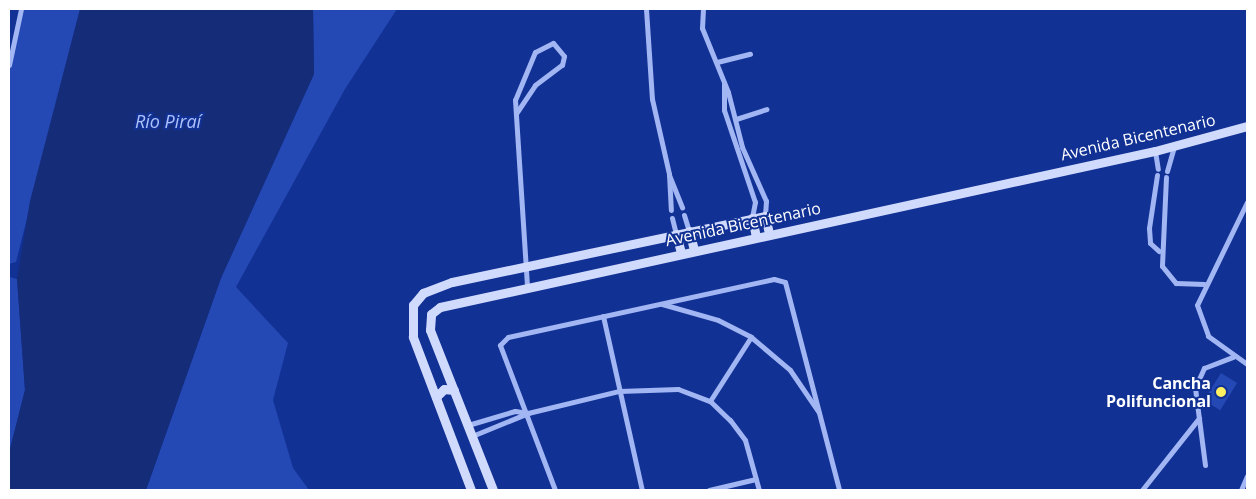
<!DOCTYPE html>
<meta charset="utf-8">
<style>
body{margin:0}
#map{position:relative;width:1256px;height:499px;overflow:hidden;background:#123194;font-family:"Open Sans",sans-serif}
div>[style]{position:absolute}
.green>*{inset:0;background:#2448b4;transform-origin:0 0}
.water>*{inset:0;background:#152c78}
.street>*{height:5px;margin:-2.5px;padding:0 2.5px;transform-origin:2.5px;border-radius:2.5px;background:#a1b6f3}
.secondary>*{height:9px;margin:-4.5px;padding:0 4.5px;transform-origin:4.5px;border-radius:4.5px;background:#d0dafd}
.dots>*{width:14px;height:14px;translate:-50% -50%;box-sizing:border-box;border:2px solid #123194;border-radius:50%}
span{translate:-50% -50%;white-space:nowrap;text-align:center;line-height:1.15;-webkit-text-stroke:4px #123194;paint-order:stroke}
.street-label{font-size:16px;color:#fff}
.poi-label{font-size:16px;color:#fff;font-weight:700}
.right{translate:-100% -50%;text-align:right}
.water-label{font-size:18px;color:#adc1fa;font-style:italic}
.frame{position:absolute;inset:0;border:10px solid #fff;pointer-events:none}
</style>
<div id="map">
<div class="green">
<i style="clip-path:polygon(24px 9px,80px 9px,16px 262px,9px 264px,9px 72px)"></i>
<i style="clip-path:polygon(313px 9px,397px 9px,345px 89px,236px 287px,288px 343px,273px 400px,293px 468px,309px 490px,146px 490px,221px 278px,314px 74px)"></i>
<i style="clip-path:polygon(9px 277px,17px 279px,25px 390px,9px 453px)"></i>
<i style="left:1221px;top:373px;width:19px;height:32px;rotate:32deg"></i>
</div>
<div class="water">
<i style="clip-path:polygon(80px 9px,313px 9px,314px 74px,221px 278px,146px 490px,9px 490px,9px 453px,25px 390px,17px 279px,30px 201px)"></i>
</div>
<div class="street">
<i style="left:646px;top:9px;width:90px;rotate:86.2deg"></i>
<i style="left:652px;top:99px;width:77px;rotate:77.2deg"></i>
<i style="left:669px;top:174px;width:36px;rotate:87deg"></i>
<i style="left:703px;top:9px;width:19px;rotate:93deg"></i>
<i style="left:702px;top:28px;width:69px;rotate:67.9deg"></i>
<i style="left:728px;top:92px;width:57px;rotate:75.7deg"></i>
<i style="left:742px;top:147px;width:59px;rotate:66deg"></i>
<i style="left:766px;top:201px;width:15px;rotate:94deg"></i>
<i style="left:717px;top:62px;width:34px;rotate:-14deg"></i>
<i style="left:9px;top:65px;width:57px;rotate:-77.9deg"></i>
<i style="left:724px;top:83px;width:27px;rotate:90deg"></i>
<i style="left:724px;top:110px;width:97px;rotate:71.4deg"></i>
<i style="left:755px;top:202px;width:16px;rotate:101deg"></i>
<i style="left:517px;top:112px;width:32px;rotate:-56deg"></i>
<i style="left:535px;top:85px;width:34px;rotate:-37deg"></i>
<i style="left:562px;top:65px;width:9px;rotate:-77deg"></i>
<i style="left:564px;top:56px;width:17px;rotate:-130deg"></i>
<i style="left:553px;top:43px;width:20px;rotate:153deg"></i>
<i style="left:535px;top:52px;width:52px;rotate:112.6deg"></i>
<i style="left:515px;top:100px;width:187px;rotate:86.3deg"></i>
<i style="left:736px;top:119px;width:32px;rotate:-18deg"></i>
<i style="left:1155px;top:151px;width:18px;rotate:81deg"></i>
<i style="left:1167px;top:171px;width:26px;rotate:-74deg"></i>
<i style="left:669px;top:175px;width:35px;rotate:68deg"></i>
<i style="left:1157px;top:175px;width:54px;rotate:98.6deg"></i>
<i style="left:1149px;top:228px;width:15px;rotate:86deg"></i>
<i style="left:1150px;top:243px;width:12px;rotate:42deg"></i>
<i style="left:1166px;top:177px;width:89px;rotate:92.6deg"></i>
<i style="left:1162px;top:266px;width:22px;rotate:51deg"></i>
<i style="left:1176px;top:283px;width:28px;rotate:2deg"></i>
<i style="left:1247px;top:202px;width:114px;rotate:115.9deg"></i>
<i style="left:1197px;top:305px;width:33px;rotate:70deg"></i>
<i style="left:1208px;top:336px;width:48px;rotate:35.7deg"></i>
<i style="left:684px;top:215px;width:17px;rotate:73deg"></i>
<i style="left:672px;top:218px;width:16px;rotate:76deg"></i>
<i style="left:662px;top:304px;width:58px;rotate:15.9deg"></i>
<i style="left:718px;top:320px;width:37px;rotate:27deg"></i>
<i style="left:751px;top:337px;width:51px;rotate:40.2deg"></i>
<i style="left:790px;top:370px;width:50px;rotate:55.7deg"></i>
<i style="left:603px;top:316px;width:178px;rotate:77.4deg"></i>
<i style="left:710px;top:401px;width:76px;rotate:-57.4deg"></i>
<i style="left:468px;top:425px;width:49px;rotate:-16.6deg"></i>
<i style="left:515px;top:411px;width:13px;rotate:9deg"></i>
<i style="left:472px;top:436px;width:61px;rotate:-22.3deg"></i>
<i style="left:528px;top:413px;width:94px;rotate:-13.6deg"></i>
<i style="left:619px;top:391px;width:59px;rotate:-1.9deg"></i>
<i style="left:678px;top:389px;width:34px;rotate:21deg"></i>
<i style="left:710px;top:401px;width:28px;rotate:44deg"></i>
<i style="left:730px;top:420px;width:25px;rotate:53deg"></i>
<i style="left:745px;top:440px;width:52px;rotate:74.4deg"></i>
<i style="left:1205px;top:465px;width:78px;rotate:-97.4deg"></i>
<i style="left:1195px;top:388px;width:22px;rotate:-66deg"></i>
<i style="left:1204px;top:368px;width:31px;rotate:-21deg"></i>
<i style="left:555px;top:490px;width:155px;rotate:-110.8deg"></i>
<i style="left:500px;top:345px;width:11px;rotate:-45deg"></i>
<i style="left:508px;top:337px;width:272px;rotate:-12.3deg"></i>
<i style="left:774px;top:279px;width:11px;rotate:15deg"></i>
<i style="left:785px;top:282px;width:215px;rotate:75.4deg"></i>
<i style="left:709px;top:490px;width:48px;rotate:-13.2deg"></i>
<i style="left:1142px;top:490px;width:92px;rotate:-51.6deg"></i>
<i style="left:1241px;top:490px;width:15px;rotate:-67deg"></i>
</div>
<div class="secondary">
<i style="left:752px;top:218px;width:19px;rotate:78deg"></i>
<i style="left:689px;top:231px;width:20px;rotate:75deg"></i>
<i style="left:676px;top:234px;width:20px;rotate:75deg"></i>
<i style="left:436px;top:397px;width:11px;rotate:-45deg"></i>
<i style="left:444px;top:389px;width:10px;rotate:6deg"></i>
<i style="left:471px;top:490px;width:164px;rotate:-110.8deg"></i>
<i style="left:413px;top:337px;width:32px;rotate:-90deg"></i>
<i style="left:413px;top:305px;width:16px;rotate:-50deg"></i>
<i style="left:423px;top:293px;width:31px;rotate:-21deg"></i>
<i style="left:452px;top:282px;width:320px;rotate:-11.9deg"></i>
<i style="left:765px;top:216px;width:18px;rotate:77deg"></i>
<i style="left:493px;top:490px;width:172px;rotate:-111.5deg"></i>
<i style="left:430px;top:330px;width:16px;rotate:-86deg"></i>
<i style="left:431px;top:314px;width:11px;rotate:-38deg"></i>
<i style="left:440px;top:307px;width:732px;rotate:-12.31deg"></i>
<i style="left:1155px;top:151px;width:95px;rotate:-15.2deg"></i>
</div>
<div class="dots">
<i style="left:1221px;top:392px;background:#fff062"></i>
</div>
<div class="street-label">
<span style="left:1138px;top:137px;rotate:-13deg">Avenida Bicentenario</span>
<span style="left:743px;top:224px;rotate:-12deg">Avenida Bicentenario</span>
</div>
<div class="poi-label">
<span class="right" style="left:1211px;top:392px">Cancha<br>Polifuncional</span>
</div>
<div class="water-label">
<span style="left:168px;top:121px">Río Piraí</span>
</div>
<div class="frame"></div>
</div>
